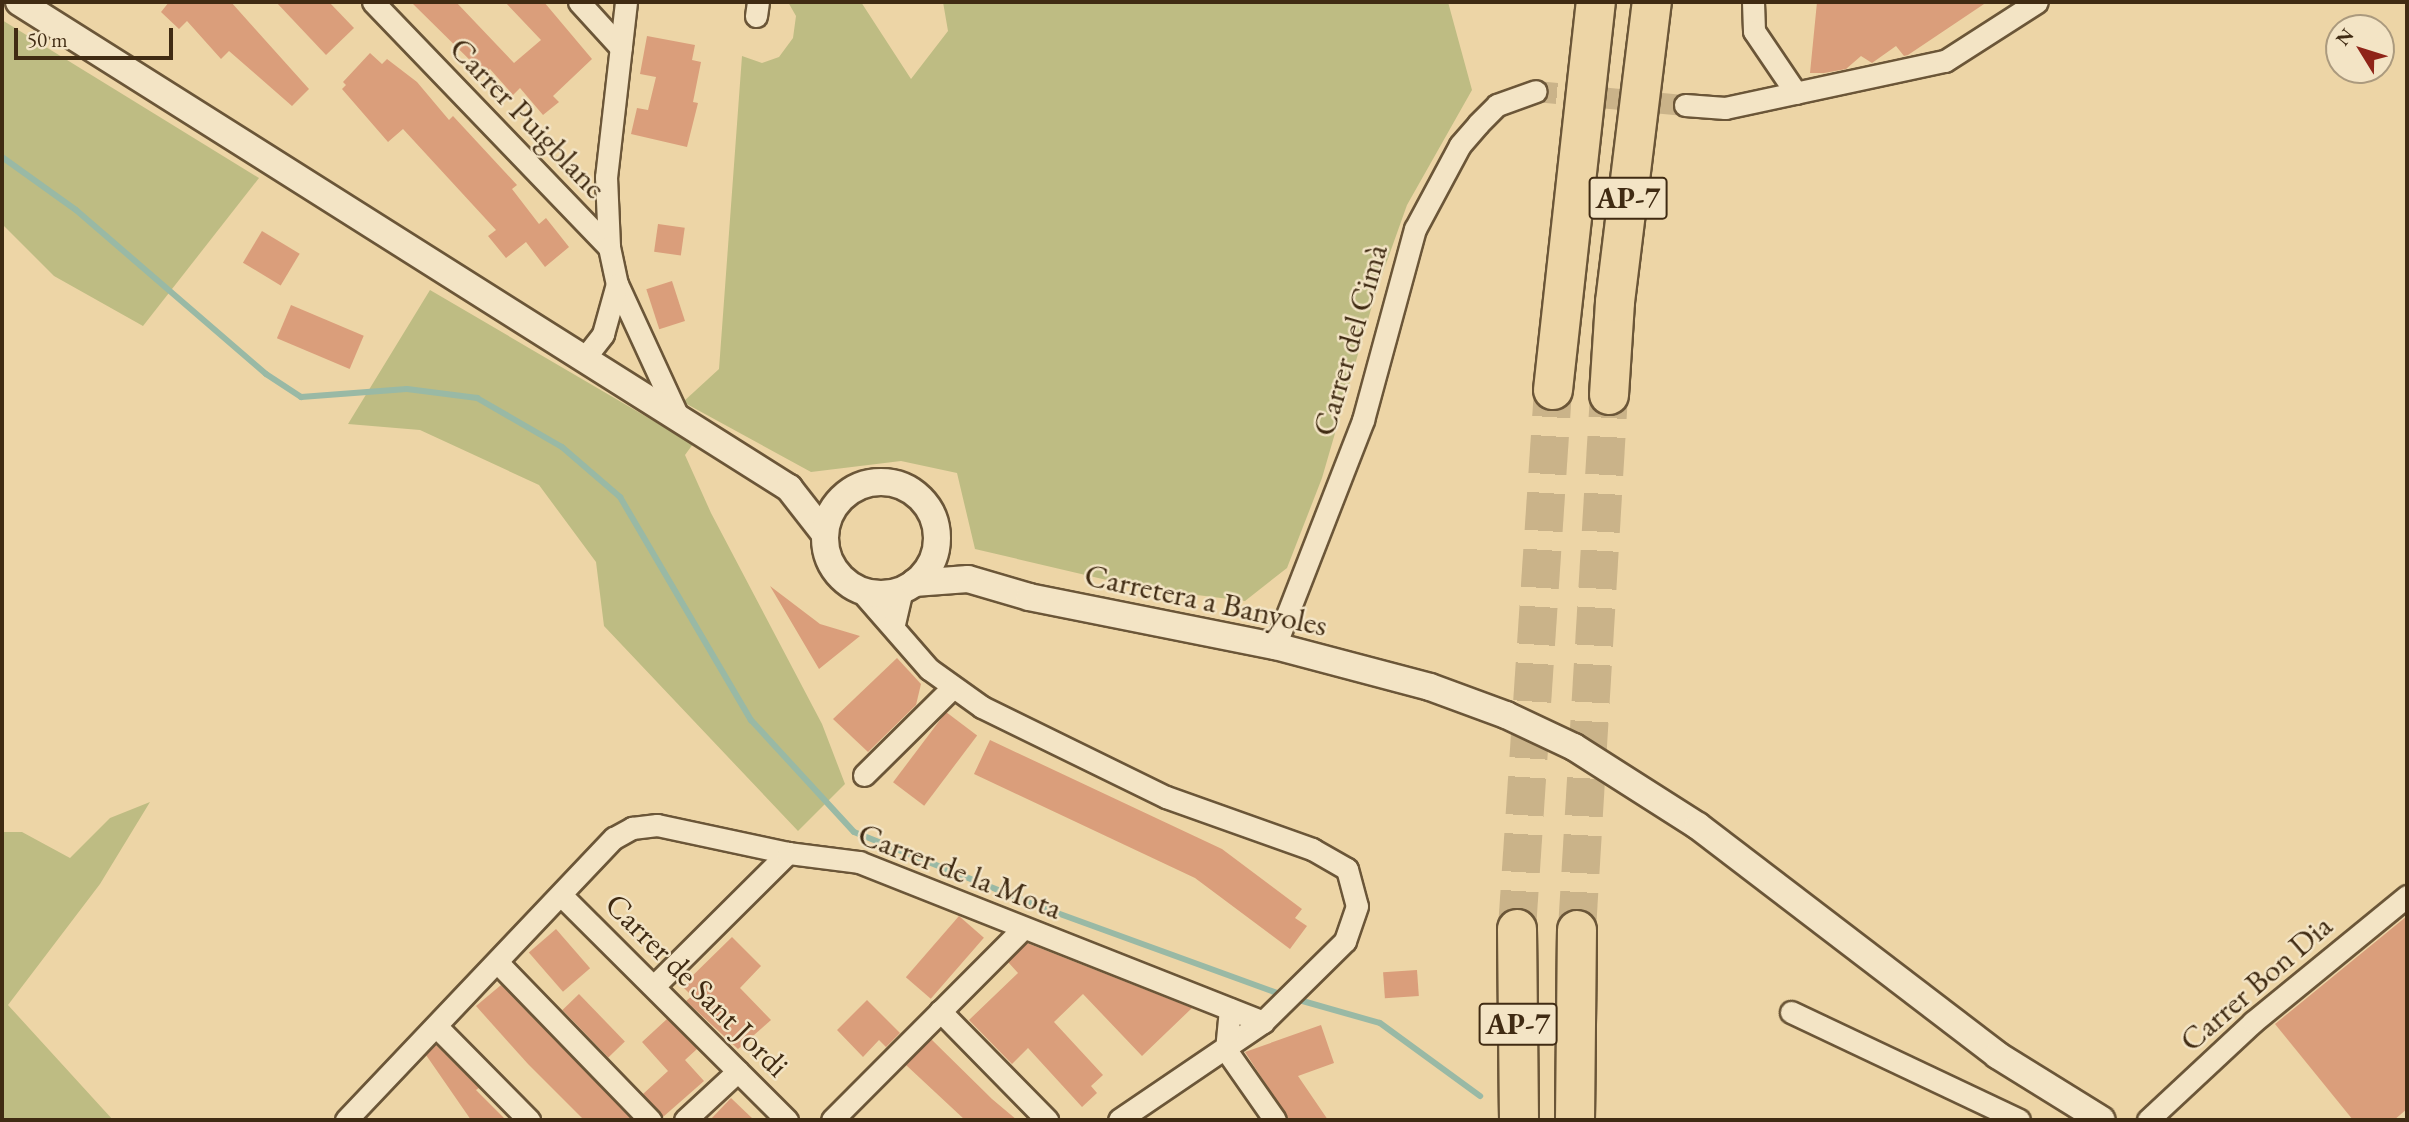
<!DOCTYPE html>
<meta charset="utf-8">
<style>
body{margin:0}
#map{position:relative;width:2409px;height:1122px;overflow:hidden;background:#edd5a6;font-family:"EB Garamond",serif}
div>[style]{position:absolute}
.green>*{inset:0;background:#bebc83}
.stream>*{height:6px;margin:-3px;padding:0 3px;transform-origin:3px;border-radius:3px;background:#99b9a5}
.building>*{inset:0;background:#da9e7b;transform-origin:0 0}
.minor-tunnel>*{height:21px;margin-top:-10.5px;transform-origin:0;background:repeating-linear-gradient(90deg,#cab389 0 21px,transparent 0 31px)}
.motorway-tunnel>*{height:38px;margin-top:-19px;transform-origin:0;background:repeating-linear-gradient(90deg,#cab389 0 38px,transparent 0 57px)}
.roads{filter:drop-shadow(2px 0 #6b5638) drop-shadow(-2px 0 #6b5638) drop-shadow(0 2px #6b5638) drop-shadow(0 -2px #6b5638)}
.minor>*{height:21px;margin:-10.5px;padding:0 10.5px;transform-origin:10.5px;border-radius:10.5px;background:#f3e4c5}
.tertiary>*{height:26px;margin:-13px;padding:0 13px;transform-origin:13px;border-radius:13px;background:#f3e4c5}
.tertiary>.ring{margin:-13px;padding:0;box-sizing:content-box;background:none;border:26px solid #f3e4c5;border-radius:50%}
.motorway>*{height:38px;margin:-19px;padding:0 19px;transform-origin:19px;border-radius:19px;background:#edd5a6}
span{translate:-50% -50%;white-space:nowrap;text-align:center;line-height:1.15;-webkit-text-stroke:5px #f3e4c5;paint-order:stroke}
.shield-label span{padding:2px 5px;background:#f3e4c5;border:2px solid;border-radius:5px;-webkit-text-stroke-width:0}
.shield-label{font-size:30px;color:#402b13;font-weight:700}
.street-label{font-size:32px;color:#402b13}
.frame{position:absolute;inset:0;border:4px solid #402b13;pointer-events:none}
.north{position:absolute;left:2325px;top:14px;width:70px;height:70px;box-sizing:border-box;background:#f3e4c5;border:2px solid #ab9a7e;border-radius:50%;rotate:308deg;font-size:19px;font-weight:700;line-height:28px;text-align:center;color:#402b13}
.north::after{content:'';display:block;margin:auto;width:24px;height:32px;background:#8f2418;clip-path:polygon(50% 0,100% 100%,50% 72%,0 100%)}
.scale{position:absolute;left:14px;top:28px;width:159px;height:32px;box-sizing:border-box;border:4px solid #402b13;border-top:0;padding-left:9px;font-size:21px;line-height:24px;white-space:nowrap;color:#402b13;-webkit-text-stroke:5px #f3e4c5;paint-order:stroke}
</style>
<div id="map">
<div class="green">
<i style="clip-path:polygon(788px 2px,861px 2px,911px 79px,948px 31px,943px 2px,1448px 2px,1472px 90px,1407px 205px,1376px 292px,1322px 478px,1287px 568px,1245px 601px,1141px 588px,975px 549px,957px 473px,901px 461px,811px 472px,683px 402px,719px 369px,742px 56px,762px 63px,779px 57px,793px 38px,796px 16px)"></i>
<i style="clip-path:polygon(2px 20px,259px 178px,143px 326px,54px 276px,2px 224px)"></i>
<i style="clip-path:polygon(430px 290px,693px 444px,685px 455px,711px 513px,822px 724px,845px 784px,798px 831px,604px 626px,596px 562px,539px 485px,420px 430px,348px 424px)"></i>
<i style="clip-path:polygon(150px 802px,100px 884px,8px 1005px,113px 1120px,2px 1120px,2px 832px,22px 832px,70px 858px,110px 818px)"></i>
</div>
<div class="stream">
<i style="left:2px;top:157px;width:91px;rotate:35.6deg"></i>
<i style="left:76px;top:210px;width:251px;rotate:40.8deg"></i>
<i style="left:266px;top:374px;width:42px;rotate:33.3deg"></i>
<i style="left:301px;top:397px;width:106px;rotate:-4.3deg"></i>
<i style="left:407px;top:389px;width:71px;rotate:7.3deg"></i>
<i style="left:477px;top:398px;width:98px;rotate:30deg"></i>
<i style="left:562px;top:447px;width:77px;rotate:40.8deg"></i>
<i style="left:620px;top:497px;width:259px;rotate:59.6deg"></i>
<i style="left:751px;top:720px;width:152px;rotate:47.4deg"></i>
<i style="left:854px;top:832px;width:198px;rotate:21.9deg"></i>
<i style="left:1038px;top:906px;width:260px;rotate:20deg"></i>
<i style="left:1292px;top:998px;width:91px;rotate:15.9deg"></i>
<i style="left:1380px;top:1023px;width:124px;rotate:36.1deg"></i>
</div>
<div class="building">
<i style="clip-path:polygon(169px 2px,231px 2px,309px 89px,292px 106px,229px 51px,221px 59px,187px 21px,179px 29px,161px 12px)"></i>
<i style="clip-path:polygon(276px 2px,329px 2px,354px 28px,326px 55px)"></i>
<i style="clip-path:polygon(411px 2px,456px 2px,514px 63px,541px 40px,505px 2px,544px 2px,592px 59px,553px 96px,559px 102px,543px 115px,520px 88px,513px 95px,490px 69px,484px 74px)"></i>
<i style="clip-path:polygon(1817px 2px,1987px 2px,1908px 55px,1904px 56px,1896px 46px,1872px 63px,1861px 56px,1846px 69px,1824px 73px,1810px 73px)"></i>
<i style="clip-path:polygon(647px 36px,695px 45px,692px 60px,701px 62px,693px 102px,698px 103px,687px 147px,631px 134px,637px 108px,648px 110px,656px 77px,640px 74px)"></i>
<i style="clip-path:polygon(370px 53px,382px 64px,387px 59px,417px 82px,449px 120px,453px 116px,517px 185px,512px 189px,539px 224px,546px 218px,569px 247px,545px 267px,526px 242px,506px 258px,488px 236px,496px 230px,403px 129px,388px 142px,342px 89px,346px 85px,343px 82px)"></i>
<i style="left:658px;top:224px;width:27px;height:28px;rotate:8deg"></i>
<i style="left:262px;top:231px;width:44px;height:37px;rotate:31deg"></i>
<i style="left:672px;top:281px;width:42px;height:27px;rotate:72deg"></i>
<i style="left:291px;top:305px;width:79px;height:36px;rotate:23deg"></i>
<i style="clip-path:polygon(770px 586px,820px 624px,860px 636px,819px 669px)"></i>
<i style="clip-path:polygon(897px 658px,921px 684px,916px 705px,868px 752px,833px 719px)"></i>
<i style="left:946px;top:712px;width:39px;height:88px;rotate:37deg"></i>
<i style="clip-path:polygon(990px 740px,1222px 849px,1302px 909px,1295px 918px,1307px 926px,1290px 949px,1195px 878px,974px 774px)"></i>
<i style="left:959px;top:916px;width:33px;height:81px;rotate:41deg"></i>
<i style="clip-path:polygon(2407px 916px,2407px 1109px,2394px 1120px,2353px 1120px,2275px 1024px)"></i>
<i style="left:556px;top:929px;width:52px;height:36px;rotate:49deg"></i>
<i style="clip-path:polygon(732px 937px,761px 966px,740px 988px,771px 1020px,738px 1049px,686px 1001px,692px 996px,682px 986px)"></i>
<i style="clip-path:polygon(1027px 943px,1192px 1008px,1142px 1056px,1083px 994px,1054px 1022px,1103px 1075px,1091px 1086px,1097px 1093px,1082px 1107px,1028px 1048px,1012px 1064px,969px 1020px,1018px 973px,1008px 962px)"></i>
<i style="left:1417px;top:970px;width:26px;height:34px;rotate:86deg"></i>
<i style="clip-path:polygon(501px 985px,632px 1120px,584px 1120px,528px 1064px,476px 1006px)"></i>
<i style="left:579px;top:994px;width:66px;height:23px;rotate:46deg"></i>
<i style="clip-path:polygon(867px 1000px,900px 1033px,886px 1047px,879px 1040px,863px 1057px,837px 1030px)"></i>
<i style="clip-path:polygon(667px 1019px,697px 1049px,685px 1060px,704px 1081px,663px 1117px,643px 1094px,668px 1071px,642px 1042px)"></i>
<i style="clip-path:polygon(1321px 1025px,1334px 1063px,1298px 1076px,1328px 1120px,1289px 1120px,1245px 1052px)"></i>
<i style="clip-path:polygon(931px 1039px,992px 1099px,1017px 1120px,965px 1120px,906px 1065px)"></i>
<i style="clip-path:polygon(436px 1045px,479px 1088px,476px 1090px,506px 1120px,471px 1120px,426px 1055px)"></i>
<i style="clip-path:polygon(731px 1098px,754px 1120px,710px 1120px)"></i>
</div>
<div class="minor-tunnel">
<i style="left:1536px;top:91px;width:150px;rotate:5.4deg"></i>
</div>
<div class="motorway-tunnel">
<i style="left:1517px;top:929px;width:540px;rotate:-86.18deg"></i>
<i style="left:1577px;top:930px;width:536px;rotate:-86.58deg"></i>
</div>
<div class="roads">
<div class="minor">
<i style="left:373px;top:2px;width:340px;rotate:46.1deg"></i>
<i style="left:579px;top:2px;width:62px;rotate:47.6deg"></i>
<i style="left:626px;top:2px;width:176px;rotate:96.5deg"></i>
<i style="left:606px;top:177px;width:70px;rotate:87.5deg"></i>
<i style="left:609px;top:247px;width:38px;rotate:78deg"></i>
<i style="left:617px;top:284px;width:151px;rotate:65.3deg"></i>
<i style="left:1753px;top:2px;width:29px;rotate:88deg"></i>
<i style="left:1754px;top:31px;width:75px;rotate:55.9deg"></i>
<i style="left:756px;top:16px;width:14px;rotate:-82deg"></i>
<i style="left:1685px;top:105px;width:40px;rotate:4.3deg"></i>
<i style="left:1725px;top:108px;width:225px;rotate:-12.1deg"></i>
<i style="left:1945px;top:61px;width:109px;rotate:-32.7deg"></i>
<i style="left:583px;top:360px;width:33px;rotate:-52deg"></i>
<i style="left:603px;top:334px;width:52px;rotate:-74.4deg"></i>
<i style="left:860px;top:590px;width:105px;rotate:48.9deg"></i>
<i style="left:929px;top:669px;width:65px;rotate:35.6deg"></i>
<i style="left:982px;top:707px;width:205px;rotate:26.1deg"></i>
<i style="left:1166px;top:797px;width:155px;rotate:19.6deg"></i>
<i style="left:1312px;top:849px;width:40px;rotate:29.7deg"></i>
<i style="left:1347px;top:869px;width:38px;rotate:75deg"></i>
<i style="left:1357px;top:906px;width:37px;rotate:109deg"></i>
<i style="left:1345px;top:941px;width:115px;rotate:135.4deg"></i>
<i style="left:1263px;top:1022px;width:174px;rotate:145.8deg"></i>
<i style="left:894px;top:624px;width:35px;rotate:-77deg"></i>
<i style="left:1275px;top:646px;width:243px;rotate:-68.7deg"></i>
<i style="left:1363px;top:420px;width:198px;rotate:-74.8deg"></i>
<i style="left:1415px;top:229px;width:95px;rotate:-61.8deg"></i>
<i style="left:1460px;top:145px;width:28px;rotate:-49deg"></i>
<i style="left:1478px;top:124px;width:27px;rotate:-45deg"></i>
<i style="left:1497px;top:105px;width:41px;rotate:-19.7deg"></i>
<i style="left:864px;top:775px;width:122px;rotate:-44.7deg"></i>
<i style="left:561px;top:895px;width:319px;rotate:44.9deg"></i>
<i style="left:498px;top:963px;width:219px;rotate:45.9deg"></i>
<i style="left:654px;top:986px;width:189px;rotate:-44.8deg"></i>
<i style="left:1230px;top:1009px;width:41px;rotate:95.6deg"></i>
<i style="left:1226px;top:1050px;width:85px;rotate:55deg"></i>
<i style="left:940px;top:1011px;width:153px;rotate:45.5deg"></i>
<i style="left:1791px;top:1012px;width:252px;rotate:25.3deg"></i>
<i style="left:437px;top:1027px;width:131px;rotate:45.3deg"></i>
<i style="left:346px;top:1120px;width:389px;rotate:-46.5deg"></i>
<i style="left:614px;top:838px;width:21px;rotate:-29deg"></i>
<i style="left:632px;top:828px;width:25px;rotate:-7deg"></i>
<i style="left:657px;top:825px;width:134px;rotate:12.1deg"></i>
<i style="left:788px;top:853px;width:72px;rotate:7.2deg"></i>
<i style="left:859px;top:862px;width:435px;rotate:21.6deg"></i>
<i style="left:685px;top:1120px;width:72px;rotate:-42.8deg"></i>
<i style="left:832px;top:1120px;width:271px;rotate:-45.1deg"></i>
<i style="left:2148px;top:1120px;width:144px;rotate:-43deg"></i>
<i style="left:2253px;top:1022px;width:199px;rotate:-39.3deg"></i>
</div>
<div class="tertiary">
<i style="left:19px;top:2px;width:911px;rotate:32.26deg"></i>
<i style="left:789px;top:488px;width:58px;rotate:52deg"></i>
<i class="ring" style="left:825px;top:482px;width:86px;height:86px"></i>
<i style="left:914px;top:583px;width:54px;rotate:-4.2deg"></i>
<i style="left:968px;top:579px;width:64px;rotate:16.4deg"></i>
<i style="left:1029px;top:597px;width:251px;rotate:11.3deg"></i>
<i style="left:1275px;top:646px;width:160px;rotate:14.8deg"></i>
<i style="left:1430px;top:687px;width:81px;rotate:20.2deg"></i>
<i style="left:1506px;top:715px;width:75px;rotate:25.2deg"></i>
<i style="left:1574px;top:747px;width:147px;rotate:32.5deg"></i>
<i style="left:1698px;top:826px;width:377px;rotate:37.4deg"></i>
<i style="left:1997px;top:1055px;width:123px;rotate:31.8deg"></i>
</div>
<div class="motorway">
<i style="left:1553px;top:390px;width:390px;rotate:-83.7deg"></i>
<i style="left:1609px;top:395px;width:93px;rotate:-86.3deg"></i>
<i style="left:1615px;top:302px;width:302px;rotate:-83deg"></i>
<i style="left:1517px;top:929px;width:191px;rotate:89.4deg"></i>
<i style="left:1575px;top:1120px;width:190px;rotate:-89.4deg"></i>
</div>
</div>
<div class="shield-label">
<span style="left:1628px;top:198px">AP-7</span>
<span style="left:1518px;top:1024px">AP-7</span>
</div>
<div class="street-label">
<span style="left:528px;top:118px;rotate:46deg">Carrer Puigblanc</span>
<span style="left:1350px;top:340px;rotate:-74deg">Carrer del Cimà</span>
<span style="left:1206px;top:600px;rotate:12deg">Carretera a Banyoles</span>
<span style="left:960px;top:871px;rotate:21deg">Carrer de la Mota</span>
<span style="left:2256px;top:983px;rotate:-41deg">Carrer Bon Dia</span>
<span style="left:697px;top:985px;rotate:45deg">Carrer de Sant Jordi</span>
</div>
<div class="frame"></div>
<div class="north">N</div>
<div class="scale">50 m</div>
</div>
